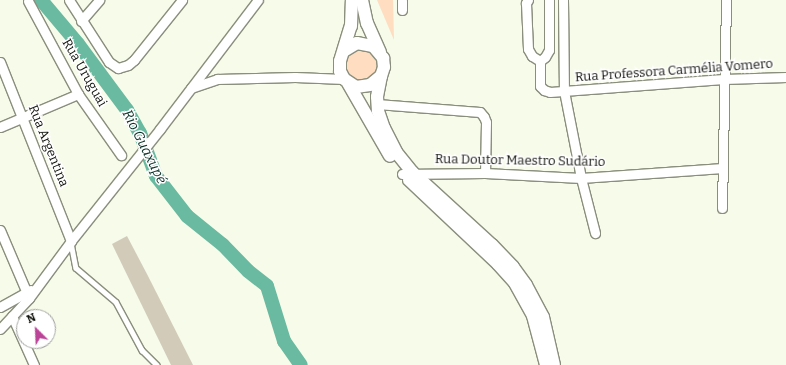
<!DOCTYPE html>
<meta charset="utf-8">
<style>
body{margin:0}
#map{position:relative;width:786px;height:365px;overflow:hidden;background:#f7fbe9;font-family:Bitter,serif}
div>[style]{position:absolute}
.green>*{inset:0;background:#feddc0}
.river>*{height:14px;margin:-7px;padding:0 7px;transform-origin:7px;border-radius:7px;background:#69baa1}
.building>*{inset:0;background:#d2cbba}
.roads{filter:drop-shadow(1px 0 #8a8e7d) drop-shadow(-1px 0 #8a8e7d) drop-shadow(0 1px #8a8e7d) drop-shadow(0 -1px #8a8e7d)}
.lane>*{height:4.5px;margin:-2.25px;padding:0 2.25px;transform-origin:2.25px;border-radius:2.25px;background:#fff}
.street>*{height:9px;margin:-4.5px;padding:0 4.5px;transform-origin:4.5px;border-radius:4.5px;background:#fff}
.secondary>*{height:12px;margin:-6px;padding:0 6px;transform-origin:6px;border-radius:6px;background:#fff}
span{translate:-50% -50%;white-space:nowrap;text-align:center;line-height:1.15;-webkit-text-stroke:3px #fff;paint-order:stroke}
.street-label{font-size:13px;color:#10120c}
.water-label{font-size:14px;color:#0b3228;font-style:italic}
.north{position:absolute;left:16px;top:309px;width:40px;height:40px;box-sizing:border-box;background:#fff;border:1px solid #9fa09e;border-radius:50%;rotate:336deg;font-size:11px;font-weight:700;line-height:16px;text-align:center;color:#10120c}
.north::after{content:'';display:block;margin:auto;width:14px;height:18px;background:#bc4498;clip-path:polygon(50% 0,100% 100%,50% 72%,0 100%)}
</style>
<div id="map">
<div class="green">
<i style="clip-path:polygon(377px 0,393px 0,394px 40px)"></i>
<i style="clip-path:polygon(366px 47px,378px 57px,378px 73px,362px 84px,347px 77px,343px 65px,350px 51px)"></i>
</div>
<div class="river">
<i style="left:41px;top:0;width:57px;rotate:49.9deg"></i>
<i style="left:78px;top:44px;width:82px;rotate:53.4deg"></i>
<i style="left:127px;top:110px;width:26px;rotate:61deg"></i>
<i style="left:140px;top:133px;width:46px;rotate:69.6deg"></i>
<i style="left:156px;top:176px;width:51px;rotate:52.2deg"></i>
<i style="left:187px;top:216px;width:46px;rotate:38.9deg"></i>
<i style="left:223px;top:245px;width:36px;rotate:46deg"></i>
<i style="left:248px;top:271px;width:24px;rotate:38deg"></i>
<i style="left:267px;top:286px;width:58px;rotate:72.8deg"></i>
<i style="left:284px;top:341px;width:29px;rotate:55deg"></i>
</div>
<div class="building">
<i style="clip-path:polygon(127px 236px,148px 276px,193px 365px,171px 365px,112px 244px)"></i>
</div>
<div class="roads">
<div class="lane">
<i style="left:71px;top:243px;width:25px;rotate:79deg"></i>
<i style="left:76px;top:268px;width:52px;rotate:40.4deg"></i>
<i style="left:116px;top:302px;width:55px;rotate:61.6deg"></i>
<i style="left:142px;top:350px;width:21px;rotate:45deg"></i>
</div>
<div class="street">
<i style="left:69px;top:0;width:74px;rotate:57.2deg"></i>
<i style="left:109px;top:62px;width:11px;rotate:34deg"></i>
<i style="left:118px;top:68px;width:10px;rotate:-17deg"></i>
<i style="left:128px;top:65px;width:8px;rotate:-40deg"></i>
<i style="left:134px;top:60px;width:77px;rotate:-51.3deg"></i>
<i style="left:402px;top:0;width:10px;rotate:90deg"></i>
<i style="left:528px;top:0;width:4px;rotate:124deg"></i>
<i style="left:526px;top:3px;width:46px;rotate:87.5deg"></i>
<i style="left:528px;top:49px;width:8px;rotate:60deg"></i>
<i style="left:532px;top:56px;width:9px;rotate:32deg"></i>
<i style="left:563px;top:0;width:91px;rotate:89.4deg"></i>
<i style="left:564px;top:91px;width:89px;rotate:78.9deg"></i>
<i style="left:581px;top:178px;width:57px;rotate:75.7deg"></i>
<i style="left:28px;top:1px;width:106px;rotate:61.7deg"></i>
<i style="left:78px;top:94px;width:75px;rotate:54.8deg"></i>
<i style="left:81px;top:21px;width:28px;rotate:-49deg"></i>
<i style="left:540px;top:61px;width:25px;rotate:90deg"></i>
<i style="left:540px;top:86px;width:6px;rotate:45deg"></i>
<i style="left:544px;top:90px;width:6px;rotate:18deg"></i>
<i style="left:550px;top:92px;width:174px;rotate:-4.3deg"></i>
<i style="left:724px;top:79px;width:62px;rotate:-1.8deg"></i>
<i style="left:540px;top:61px;width:6px;rotate:-39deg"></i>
<i style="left:545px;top:57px;width:8px;rotate:-60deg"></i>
<i style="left:549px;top:50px;width:50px;rotate:-90deg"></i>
<i style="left:0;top:62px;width:193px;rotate:68.4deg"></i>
<i style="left:191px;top:88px;width:28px;rotate:-19deg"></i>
<i style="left:217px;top:79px;width:78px;rotate:-1.5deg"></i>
<i style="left:295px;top:77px;width:49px;rotate:2.3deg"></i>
<i style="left:377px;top:104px;width:103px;rotate:4.4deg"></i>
<i style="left:480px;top:112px;width:6px;rotate:51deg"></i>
<i style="left:484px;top:117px;width:5px;rotate:68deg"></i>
<i style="left:486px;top:122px;width:51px;rotate:91.1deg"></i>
<i style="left:0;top:127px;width:85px;rotate:-22.9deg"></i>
<i style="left:402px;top:174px;width:83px;rotate:-0.7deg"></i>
<i style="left:485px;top:173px;width:96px;rotate:3deg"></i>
<i style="left:581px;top:178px;width:142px;rotate:-4deg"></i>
<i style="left:722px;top:208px;width:208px;rotate:-88.9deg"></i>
<i style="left:0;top:230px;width:74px;rotate:66.9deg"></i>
<i style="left:0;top:307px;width:35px;rotate:-29deg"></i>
<i style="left:12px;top:316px;width:54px;rotate:65.8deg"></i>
<i style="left:0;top:329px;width:42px;rotate:-46.9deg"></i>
<i style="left:29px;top:298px;width:71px;rotate:-53.6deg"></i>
<i style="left:71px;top:241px;width:143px;rotate:-51.5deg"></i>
<i style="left:160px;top:129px;width:162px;rotate:-52.8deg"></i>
</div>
<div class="secondary">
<i style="left:362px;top:0;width:24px;rotate:78deg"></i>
<i style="left:367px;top:23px;width:32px;rotate:66deg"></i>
<i style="left:344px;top:51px;width:15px;rotate:-32deg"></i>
<i style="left:357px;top:43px;width:16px;rotate:11deg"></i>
<i style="left:373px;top:46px;width:16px;rotate:50deg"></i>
<i style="left:383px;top:58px;width:9px;rotate:84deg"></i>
<i style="left:384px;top:67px;width:9px;rotate:108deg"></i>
<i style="left:381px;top:76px;width:14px;rotate:141deg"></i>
<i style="left:370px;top:85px;width:14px;rotate:172deg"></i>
<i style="left:356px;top:87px;width:14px;rotate:-146deg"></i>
<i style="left:344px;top:79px;width:9px;rotate:-117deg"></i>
<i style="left:340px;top:71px;width:10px;rotate:-90deg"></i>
<i style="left:340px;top:61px;width:37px;rotate:-73deg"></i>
<i style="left:351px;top:26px;width:26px;rotate:-88deg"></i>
<i style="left:381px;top:76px;width:21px;rotate:101deg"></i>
<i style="left:377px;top:97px;width:14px;rotate:86deg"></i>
<i style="left:378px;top:111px;width:18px;rotate:71deg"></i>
<i style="left:384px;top:128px;width:27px;rotate:63deg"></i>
<i style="left:396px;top:152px;width:26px;rotate:51deg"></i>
<i style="left:412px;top:172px;width:108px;rotate:42.4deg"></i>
<i style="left:492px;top:245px;width:30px;rotate:46deg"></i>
<i style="left:513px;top:267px;width:22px;rotate:54deg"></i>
<i style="left:526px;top:285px;width:36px;rotate:62deg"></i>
<i style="left:543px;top:317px;width:49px;rotate:77.1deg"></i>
<i style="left:348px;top:83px;width:84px;rotate:60.1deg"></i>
<i style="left:409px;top:180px;width:122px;rotate:43.3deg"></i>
<i style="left:498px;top:264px;width:25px;rotate:48deg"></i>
<i style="left:515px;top:283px;width:38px;rotate:61deg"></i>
<i style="left:533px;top:316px;width:51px;rotate:75.1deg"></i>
</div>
</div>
<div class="street-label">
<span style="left:674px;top:71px;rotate:-4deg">Rua Professora Carmélia Vomero</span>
<span style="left:84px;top:73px;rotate:60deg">Rua Uruguai</span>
<span style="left:48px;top:146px;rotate:68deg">Rua Argentina</span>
<span style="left:520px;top:161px;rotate:1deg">Rua Doutor Maestro Sudário</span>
</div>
<div class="water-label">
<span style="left:144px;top:147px;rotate:63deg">Rio Guaxupé</span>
</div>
<div class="north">N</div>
</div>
